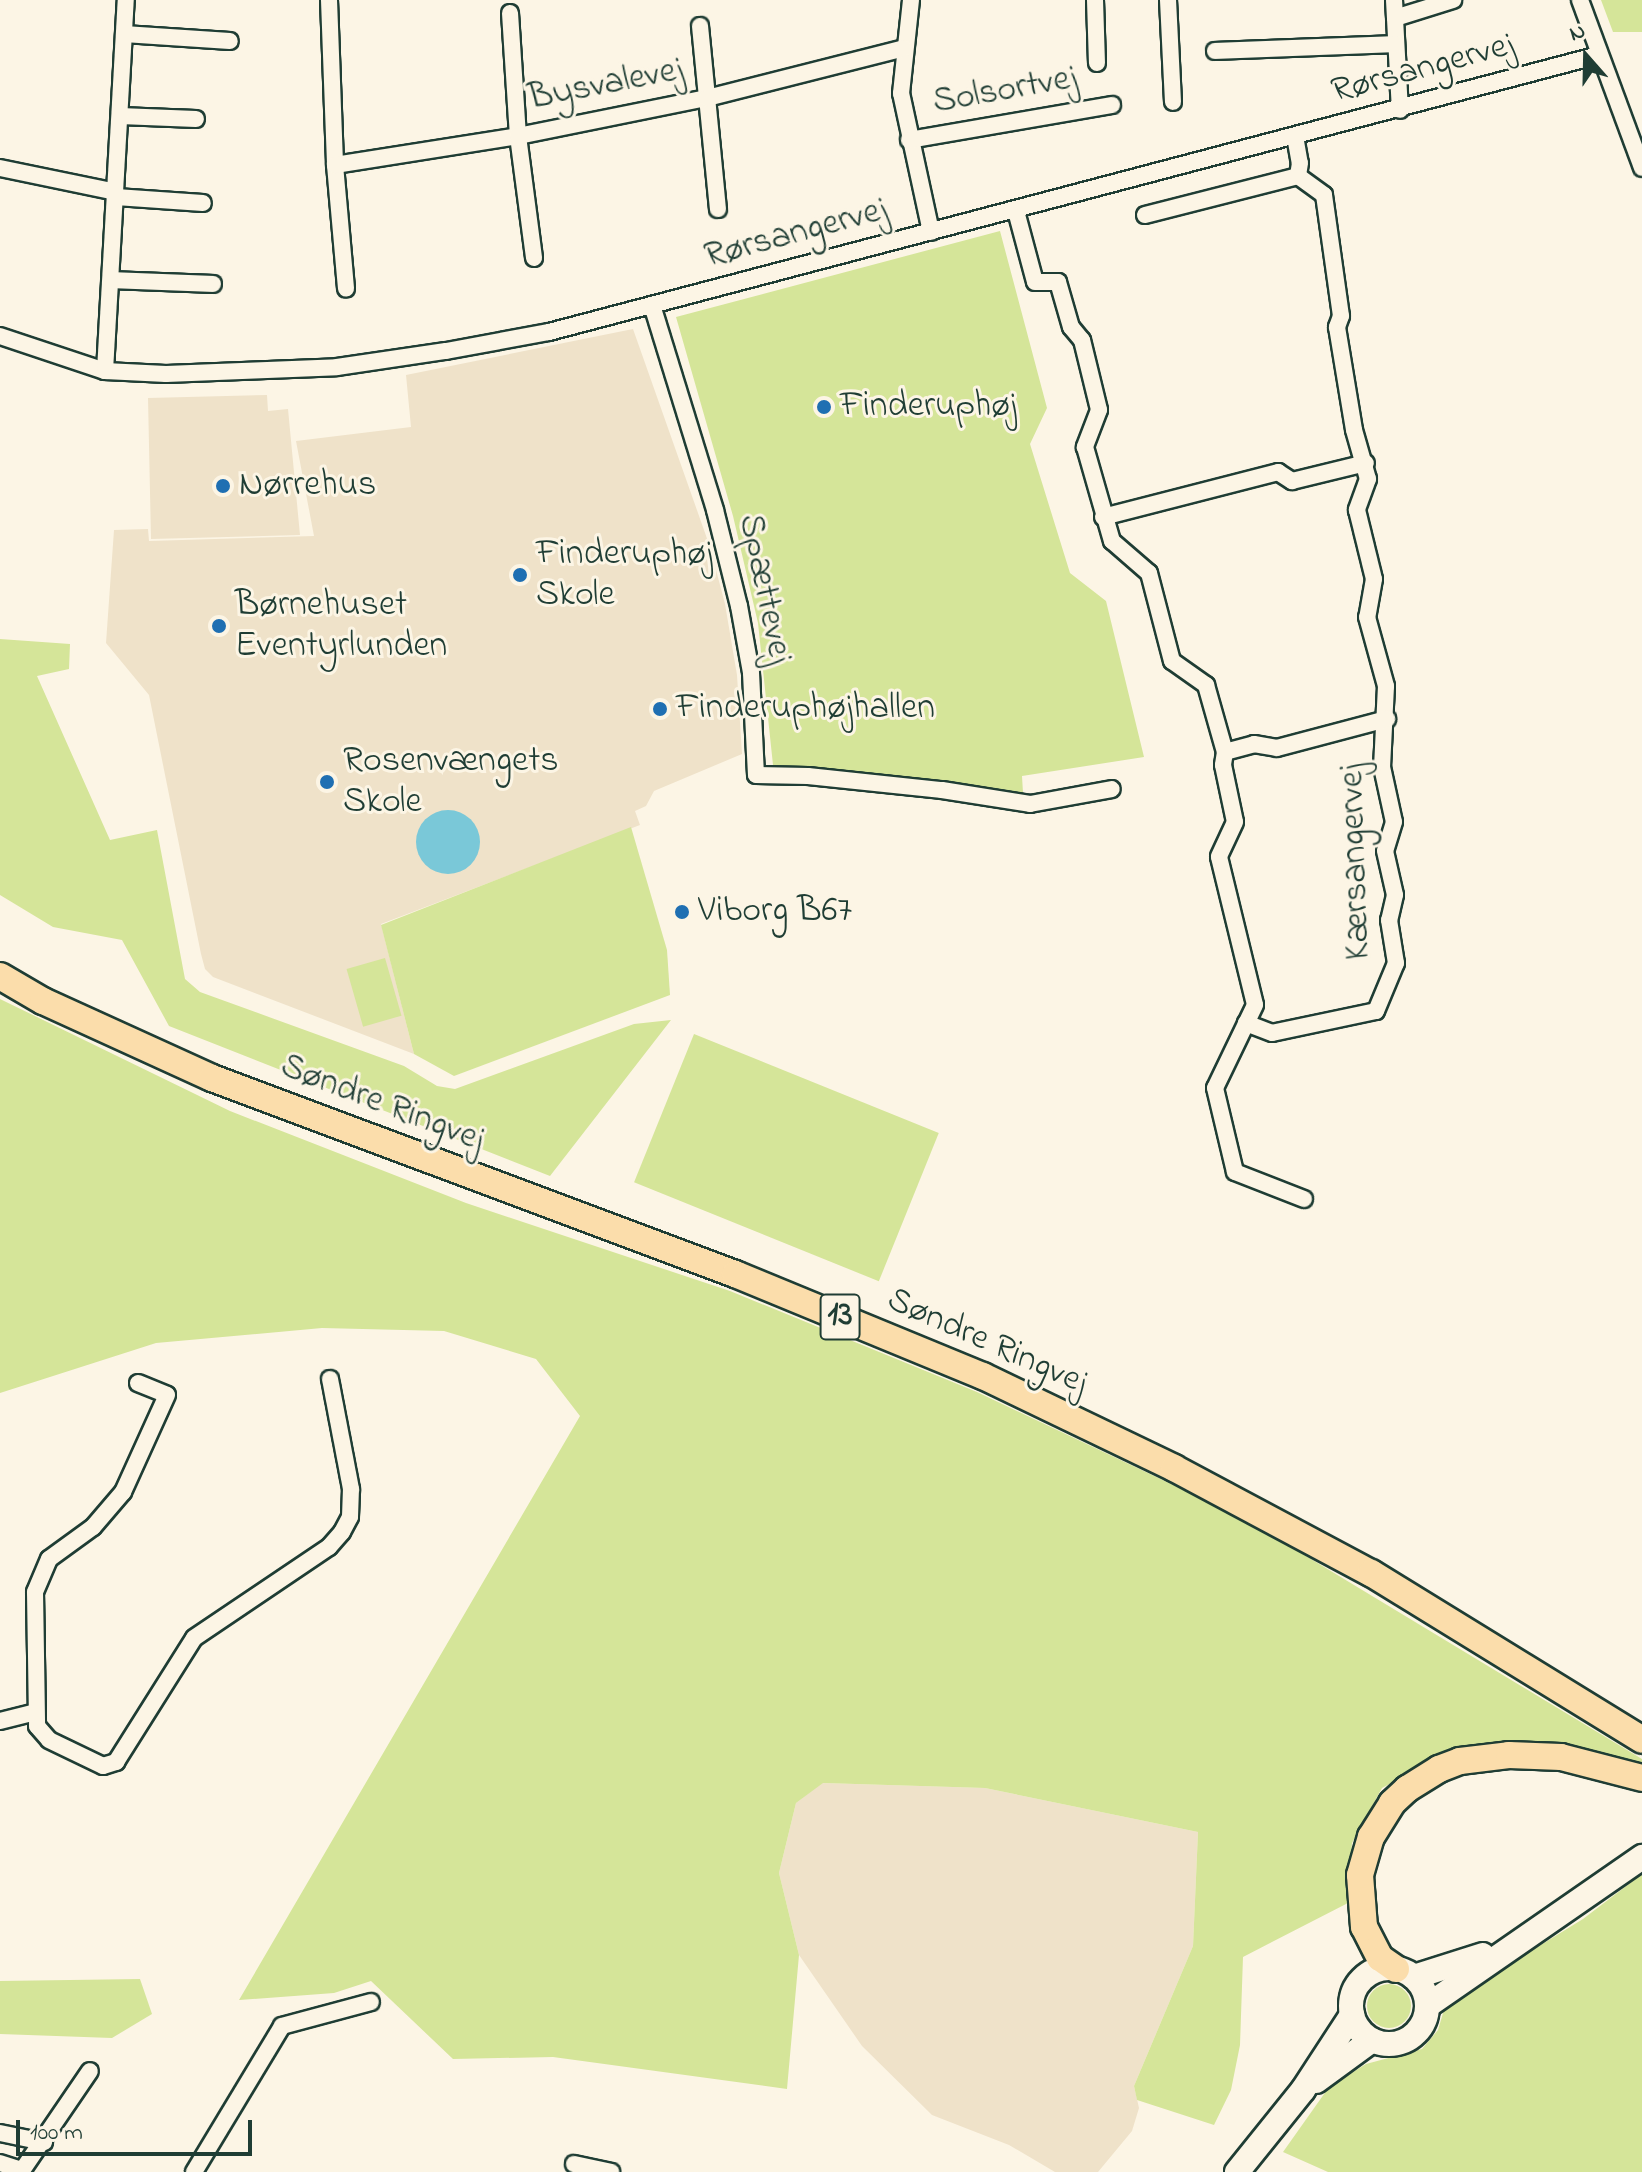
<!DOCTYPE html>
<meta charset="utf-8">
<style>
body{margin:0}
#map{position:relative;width:1642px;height:2172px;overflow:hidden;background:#fcf5e5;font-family:"Indie Flower",sans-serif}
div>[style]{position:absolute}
.built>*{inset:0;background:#efe2c9}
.green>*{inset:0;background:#d5e599;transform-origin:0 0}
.round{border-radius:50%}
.water>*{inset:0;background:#7ac8d8}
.roads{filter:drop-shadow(2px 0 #1f3d34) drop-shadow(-2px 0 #1f3d34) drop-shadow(0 2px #1f3d34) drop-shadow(0 -2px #1f3d34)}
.street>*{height:16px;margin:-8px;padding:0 8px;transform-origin:8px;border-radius:8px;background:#fcf5e5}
.secondary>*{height:24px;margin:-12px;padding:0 12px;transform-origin:12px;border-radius:12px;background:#fcf5e5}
.secondary>.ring{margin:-12px;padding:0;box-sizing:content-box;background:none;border:24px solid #fcf5e5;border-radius:50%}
.primary>*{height:26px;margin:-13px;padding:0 13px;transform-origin:13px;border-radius:13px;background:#fbddab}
.dots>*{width:22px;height:22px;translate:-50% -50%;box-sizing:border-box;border:4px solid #fcf5e5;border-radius:50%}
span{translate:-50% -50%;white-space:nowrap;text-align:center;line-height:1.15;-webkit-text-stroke:6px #fcf5e5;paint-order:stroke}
.shield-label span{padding:2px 6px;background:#fcf5e5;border:2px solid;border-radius:6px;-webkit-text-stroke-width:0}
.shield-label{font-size:34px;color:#1f3d34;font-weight:700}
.street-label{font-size:36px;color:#1f3d34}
.poi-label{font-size:36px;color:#1f3d34}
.left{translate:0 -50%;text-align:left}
.north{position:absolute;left:1546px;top:16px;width:80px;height:80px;-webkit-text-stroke:6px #fcf5e5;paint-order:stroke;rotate:340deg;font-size:22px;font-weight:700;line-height:32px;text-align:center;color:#1f3d34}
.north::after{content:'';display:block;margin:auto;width:28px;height:36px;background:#1f3d34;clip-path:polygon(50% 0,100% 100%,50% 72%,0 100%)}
.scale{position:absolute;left:16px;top:2120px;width:236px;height:36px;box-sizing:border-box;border:4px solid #1f3d34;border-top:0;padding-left:10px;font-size:24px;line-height:28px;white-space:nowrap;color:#1f3d34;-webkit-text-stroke:6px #fcf5e5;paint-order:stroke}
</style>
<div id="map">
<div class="built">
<i style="clip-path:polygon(633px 329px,710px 547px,725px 604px,737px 675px,742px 754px,654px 791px,646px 806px,635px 811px,640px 825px,381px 924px,414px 1054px,213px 977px,205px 969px,201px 954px,149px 695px,106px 643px,114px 530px,148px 529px,149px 541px,314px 536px,296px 441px,411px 427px,406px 375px)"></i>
<i style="clip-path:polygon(267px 395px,268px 411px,288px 409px,300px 535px,151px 539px,148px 398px)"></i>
<i style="clip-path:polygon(822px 1783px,985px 1788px,1198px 1832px,1193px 1946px,1134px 2086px,1139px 2108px,1132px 2131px,1098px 2172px,1055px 2172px,1009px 2145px,932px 2115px,862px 2046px,799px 1955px,779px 1873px,796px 1803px)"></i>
</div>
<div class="green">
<i style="clip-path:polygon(1601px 0,1642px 0,1642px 32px,1613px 32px)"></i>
<i style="clip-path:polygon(1000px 231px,1047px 408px,1030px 444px,1070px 573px,1106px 601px,1144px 757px,1022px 776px,1023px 793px,773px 765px,758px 623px,733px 516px,676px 317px)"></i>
<i style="clip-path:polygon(0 639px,70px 644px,69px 669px,37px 676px,110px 840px,157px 830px,185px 979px,200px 992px,404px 1066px,437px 1086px,455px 1089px,634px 1024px,671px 1020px,550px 1176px,169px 1026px,122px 940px,53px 927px,0 895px)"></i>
<i style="clip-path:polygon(631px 827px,667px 950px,670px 995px,454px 1076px,414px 1054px,381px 925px)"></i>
<i style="left:385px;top:958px;width:60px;height:40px;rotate:74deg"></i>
<i style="clip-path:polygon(0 999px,230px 1111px,466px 1203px,730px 1291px,977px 1392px,1243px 1518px,1642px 1759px,1642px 1765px,1440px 1757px,1382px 1788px,1352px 1843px,1348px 1903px,1243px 1957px,1240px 2045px,1231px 2090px,1214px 2125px,1137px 2100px,1134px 2086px,1193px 1946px,1198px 1832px,985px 1788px,823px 1783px,796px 1803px,779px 1873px,799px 1955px,787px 2089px,553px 2057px,453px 2059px,371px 1981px,334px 1993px,239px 2000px,580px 1416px,536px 1359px,444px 1331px,322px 1328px,156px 1343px,0 1393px)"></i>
<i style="left:694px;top:1034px;width:264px;height:160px;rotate:22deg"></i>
<i style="clip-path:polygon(1642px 1874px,1642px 2172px,1328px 2172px,1283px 2152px,1329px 2087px,1366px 2064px,1422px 2049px,1438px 2030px,1446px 2003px,1583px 1919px)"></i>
<i style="clip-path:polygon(140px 1979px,152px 2014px,112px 2038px,0 2034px,0 1981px)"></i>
<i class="round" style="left:1367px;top:1984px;width:44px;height:44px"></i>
</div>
<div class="water">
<i class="round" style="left:416px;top:810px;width:64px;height:64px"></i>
</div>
<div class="roads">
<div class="street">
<i style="left:329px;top:0;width:165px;rotate:87.9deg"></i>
<i style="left:335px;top:165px;width:124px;rotate:84.9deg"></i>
<i style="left:911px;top:0;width:94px;rotate:96.1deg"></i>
<i style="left:901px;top:93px;width:142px;rotate:77.8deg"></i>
<i style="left:1095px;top:0;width:63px;rotate:88.2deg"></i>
<i style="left:1168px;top:0;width:102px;rotate:87.2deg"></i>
<i style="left:1394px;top:0;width:110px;rotate:86.9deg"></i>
<i style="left:1580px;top:0;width:179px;rotate:69.7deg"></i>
<i style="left:510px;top:13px;width:123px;rotate:86.3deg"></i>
<i style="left:518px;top:136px;width:123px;rotate:82.5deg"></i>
<i style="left:1395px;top:18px;width:61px;rotate:-17.2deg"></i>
<i style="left:700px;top:26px;width:184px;rotate:84.4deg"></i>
<i style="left:124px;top:34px;width:106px;rotate:3.8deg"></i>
<i style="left:1215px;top:51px;width:181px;rotate:-2.2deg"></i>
<i style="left:120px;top:116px;width:76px;rotate:2.3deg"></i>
<i style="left:1295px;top:136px;width:27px;rotate:80deg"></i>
<i style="left:1300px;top:163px;width:13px;rotate:99deg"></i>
<i style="left:909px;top:140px;width:206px;rotate:-9.8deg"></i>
<i style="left:335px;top:165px;width:185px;rotate:-9deg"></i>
<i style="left:518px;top:136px;width:193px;rotate:-11.4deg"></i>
<i style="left:707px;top:98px;width:203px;rotate:-14.2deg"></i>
<i style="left:0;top:168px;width:118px;rotate:11.7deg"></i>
<i style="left:116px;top:197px;width:87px;rotate:3.9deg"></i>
<i style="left:1016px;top:211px;width:73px;rotate:75deg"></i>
<i style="left:1035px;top:282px;width:23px"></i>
<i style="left:1058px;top:282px;width:47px;rotate:73.9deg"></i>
<i style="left:1071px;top:327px;width:17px;rotate:50deg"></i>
<i style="left:1082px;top:340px;width:72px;rotate:76.3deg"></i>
<i style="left:1099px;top:410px;width:40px;rotate:111deg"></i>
<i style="left:1085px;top:447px;width:98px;rotate:74deg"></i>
<i style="left:1112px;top:541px;width:49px;rotate:40.9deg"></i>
<i style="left:1149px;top:573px;width:91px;rotate:75.4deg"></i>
<i style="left:1172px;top:661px;width:42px;rotate:35.2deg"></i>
<i style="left:1206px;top:685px;width:70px;rotate:74.2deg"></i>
<i style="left:1225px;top:752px;width:13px;rotate:99deg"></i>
<i style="left:1223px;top:765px;width:58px;rotate:78.1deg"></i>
<i style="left:1235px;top:822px;width:38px;rotate:115deg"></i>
<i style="left:1219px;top:857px;width:152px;rotate:76.3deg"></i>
<i style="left:1255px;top:1005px;width:92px;rotate:115.7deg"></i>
<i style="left:1215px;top:1088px;width:86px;rotate:76.6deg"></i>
<i style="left:1235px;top:1172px;width:74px;rotate:21.4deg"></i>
<i style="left:1145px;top:215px;width:158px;rotate:-14.3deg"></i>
<i style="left:1298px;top:176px;width:32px;rotate:36deg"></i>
<i style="left:1324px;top:195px;width:122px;rotate:82deg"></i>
<i style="left:1341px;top:316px;width:12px;rotate:110deg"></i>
<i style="left:1337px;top:327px;width:104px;rotate:80.6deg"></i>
<i style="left:1354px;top:430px;width:51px;rotate:74.1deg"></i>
<i style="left:1368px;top:479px;width:33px;rotate:110deg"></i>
<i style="left:1357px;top:510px;width:71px;rotate:76.2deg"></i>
<i style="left:1374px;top:579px;width:39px;rotate:100deg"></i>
<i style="left:1367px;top:617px;width:72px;rotate:74.6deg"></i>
<i style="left:1386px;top:686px;width:81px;rotate:92.8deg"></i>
<i style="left:1382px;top:767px;width:56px;rotate:77.7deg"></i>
<i style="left:1394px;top:822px;width:30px;rotate:107deg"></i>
<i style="left:1385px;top:851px;width:45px;rotate:77.2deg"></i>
<i style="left:1395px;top:895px;width:26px;rotate:103deg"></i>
<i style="left:1389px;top:920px;width:44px;rotate:80.8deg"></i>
<i style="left:1396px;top:963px;width:52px;rotate:112.6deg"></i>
<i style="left:1376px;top:1011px;width:106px;rotate:168.1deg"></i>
<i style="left:1272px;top:1033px;width:28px;rotate:-159deg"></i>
<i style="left:111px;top:280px;width:102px;rotate:2.2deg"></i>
<i style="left:652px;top:305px;width:214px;rotate:72.9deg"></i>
<i style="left:715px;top:510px;width:99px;rotate:76deg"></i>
<i style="left:739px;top:606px;width:68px;rotate:79.8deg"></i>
<i style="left:751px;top:673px;width:102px;rotate:87.2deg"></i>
<i style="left:756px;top:775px;width:52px;rotate:1.1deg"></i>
<i style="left:808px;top:776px;width:135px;rotate:6deg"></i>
<i style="left:942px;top:790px;width:89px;rotate:9deg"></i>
<i style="left:1030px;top:804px;width:83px;rotate:-10.4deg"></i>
<i style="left:0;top:336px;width:111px;rotate:18.4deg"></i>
<i style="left:105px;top:371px;width:61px;rotate:2.8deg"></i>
<i style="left:166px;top:374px;width:171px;rotate:-2.3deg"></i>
<i style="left:337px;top:367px;width:110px;rotate:-8.4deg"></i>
<i style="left:446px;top:351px;width:105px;rotate:-10.5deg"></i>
<i style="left:549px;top:332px;width:1086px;rotate:-14.78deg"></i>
<i style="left:105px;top:371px;width:372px;rotate:-86.8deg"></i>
<i style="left:1103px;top:517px;width:181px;rotate:-14.4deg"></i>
<i style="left:1278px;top:472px;width:17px;rotate:33deg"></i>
<i style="left:1292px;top:481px;width:76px;rotate:-13.7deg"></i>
<i style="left:1225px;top:752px;width:30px;rotate:-15deg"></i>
<i style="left:1254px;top:744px;width:23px;rotate:10deg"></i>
<i style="left:1277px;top:748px;width:114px;rotate:-14.8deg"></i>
<i style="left:138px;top:1383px;width:31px;rotate:22deg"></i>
<i style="left:167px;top:1395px;width:107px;rotate:114.4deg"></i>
<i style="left:123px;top:1492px;width:46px;rotate:130.6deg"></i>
<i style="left:93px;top:1527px;width:54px;rotate:144deg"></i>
<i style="left:49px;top:1559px;width:36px;rotate:113deg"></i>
<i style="left:35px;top:1592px;width:134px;rotate:89.1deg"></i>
<i style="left:37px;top:1726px;width:18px;rotate:49deg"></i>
<i style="left:49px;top:1740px;width:60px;rotate:25.7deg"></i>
<i style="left:103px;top:1766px;width:14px;rotate:-17deg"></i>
<i style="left:116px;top:1762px;width:146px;rotate:-57.8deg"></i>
<i style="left:194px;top:1638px;width:163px;rotate:-34deg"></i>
<i style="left:329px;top:1547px;width:20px;rotate:-49deg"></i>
<i style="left:342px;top:1532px;width:17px;rotate:-62deg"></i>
<i style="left:350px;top:1517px;width:28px;rotate:-88deg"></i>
<i style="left:351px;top:1489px;width:112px;rotate:-100.8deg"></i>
<i style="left:0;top:1721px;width:36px;rotate:-14deg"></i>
<i style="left:0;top:2133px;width:45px;rotate:11.6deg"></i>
<i style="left:0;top:2163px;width:23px;rotate:18deg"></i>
<i style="left:574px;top:2164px;width:38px;rotate:12deg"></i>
<i style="left:21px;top:2172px;width:122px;rotate:-55.7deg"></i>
<i style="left:194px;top:2172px;width:170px;rotate:-58.9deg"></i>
<i style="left:282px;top:2026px;width:92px;rotate:-15.1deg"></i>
</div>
<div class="secondary">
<i class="ring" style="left:1351px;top:1968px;width:52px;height:52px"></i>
<i style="left:1414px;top:1977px;width:72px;rotate:-17.7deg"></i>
<i style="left:1427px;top:2006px;width:262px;rotate:-34.7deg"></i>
<i style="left:1316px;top:2081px;width:69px;rotate:-36.2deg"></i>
<i style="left:1237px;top:2172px;width:105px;rotate:-51.2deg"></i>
<i style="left:1303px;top:2090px;width:90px;rotate:-56.8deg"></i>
</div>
<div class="primary">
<i style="left:0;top:976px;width:50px;rotate:30.2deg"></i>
<i style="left:43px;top:1001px;width:186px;rotate:24.5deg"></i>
<i style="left:212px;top:1078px;width:559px;rotate:20.54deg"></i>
<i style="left:735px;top:1274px;width:268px;rotate:22.4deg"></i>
<i style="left:983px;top:1376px;width:212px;rotate:25.7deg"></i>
<i style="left:1174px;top:1468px;width:223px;rotate:28.1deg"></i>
<i style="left:1371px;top:1573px;width:318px;rotate:31.6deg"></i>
<i style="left:1396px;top:1969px;width:19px;rotate:-145deg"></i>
<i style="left:1380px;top:1958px;width:35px;rotate:-117deg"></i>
<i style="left:1364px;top:1927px;width:52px;rotate:-94.4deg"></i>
<i style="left:1360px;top:1875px;width:40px;rotate:-74deg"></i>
<i style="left:1371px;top:1837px;width:40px;rotate:-58deg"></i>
<i style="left:1392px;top:1803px;width:21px;rotate:-43deg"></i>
<i style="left:1407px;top:1789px;width:38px;rotate:-32deg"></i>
<i style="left:1439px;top:1769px;width:22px;rotate:-21deg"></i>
<i style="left:1460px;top:1761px;width:49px;rotate:-7deg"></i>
<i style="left:1509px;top:1755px;width:52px;rotate:2.2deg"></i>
<i style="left:1561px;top:1757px;width:84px;rotate:14.5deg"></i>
</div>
</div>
<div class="dots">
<i style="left:824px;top:407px;background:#1f6fb2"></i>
<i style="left:223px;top:486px;background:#1f6fb2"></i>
<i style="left:520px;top:575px;background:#1f6fb2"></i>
<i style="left:219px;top:626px;background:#1f6fb2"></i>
<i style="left:660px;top:709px;background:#1f6fb2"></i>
<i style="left:327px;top:782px;background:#1f6fb2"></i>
<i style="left:682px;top:912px;background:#1f6fb2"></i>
</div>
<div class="shield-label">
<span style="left:840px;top:1317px">13</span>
</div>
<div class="street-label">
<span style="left:1423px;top:69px;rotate:-15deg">Rørsangervej</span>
<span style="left:606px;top:85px;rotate:-11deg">Bysvalevej</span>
<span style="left:1005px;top:91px;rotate:-10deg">Solsortvej</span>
<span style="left:796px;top:234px;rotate:-15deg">Rørsangervej</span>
<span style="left:764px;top:589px;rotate:78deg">Spættevej</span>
<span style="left:1356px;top:862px;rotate:-92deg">Kærsangervej</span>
<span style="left:382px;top:1104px;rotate:21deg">Søndre Ringvej</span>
<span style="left:987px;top:1342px;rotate:24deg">Søndre Ringvej</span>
</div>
<div class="poi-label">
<span class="left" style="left:840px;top:407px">Finderuphøj</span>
<span class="left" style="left:239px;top:486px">Nørrehus</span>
<span class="left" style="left:536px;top:575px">Finderuphøj<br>Skole</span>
<span class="left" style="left:235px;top:626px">Børnehuset<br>Eventyrlunden</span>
<span class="left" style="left:676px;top:709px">Finderuphøjhallen</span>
<span class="left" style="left:343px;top:782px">Rosenvængets<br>Skole</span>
<span class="left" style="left:698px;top:912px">Viborg B67</span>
</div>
<div class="north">N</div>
<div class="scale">100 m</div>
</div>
